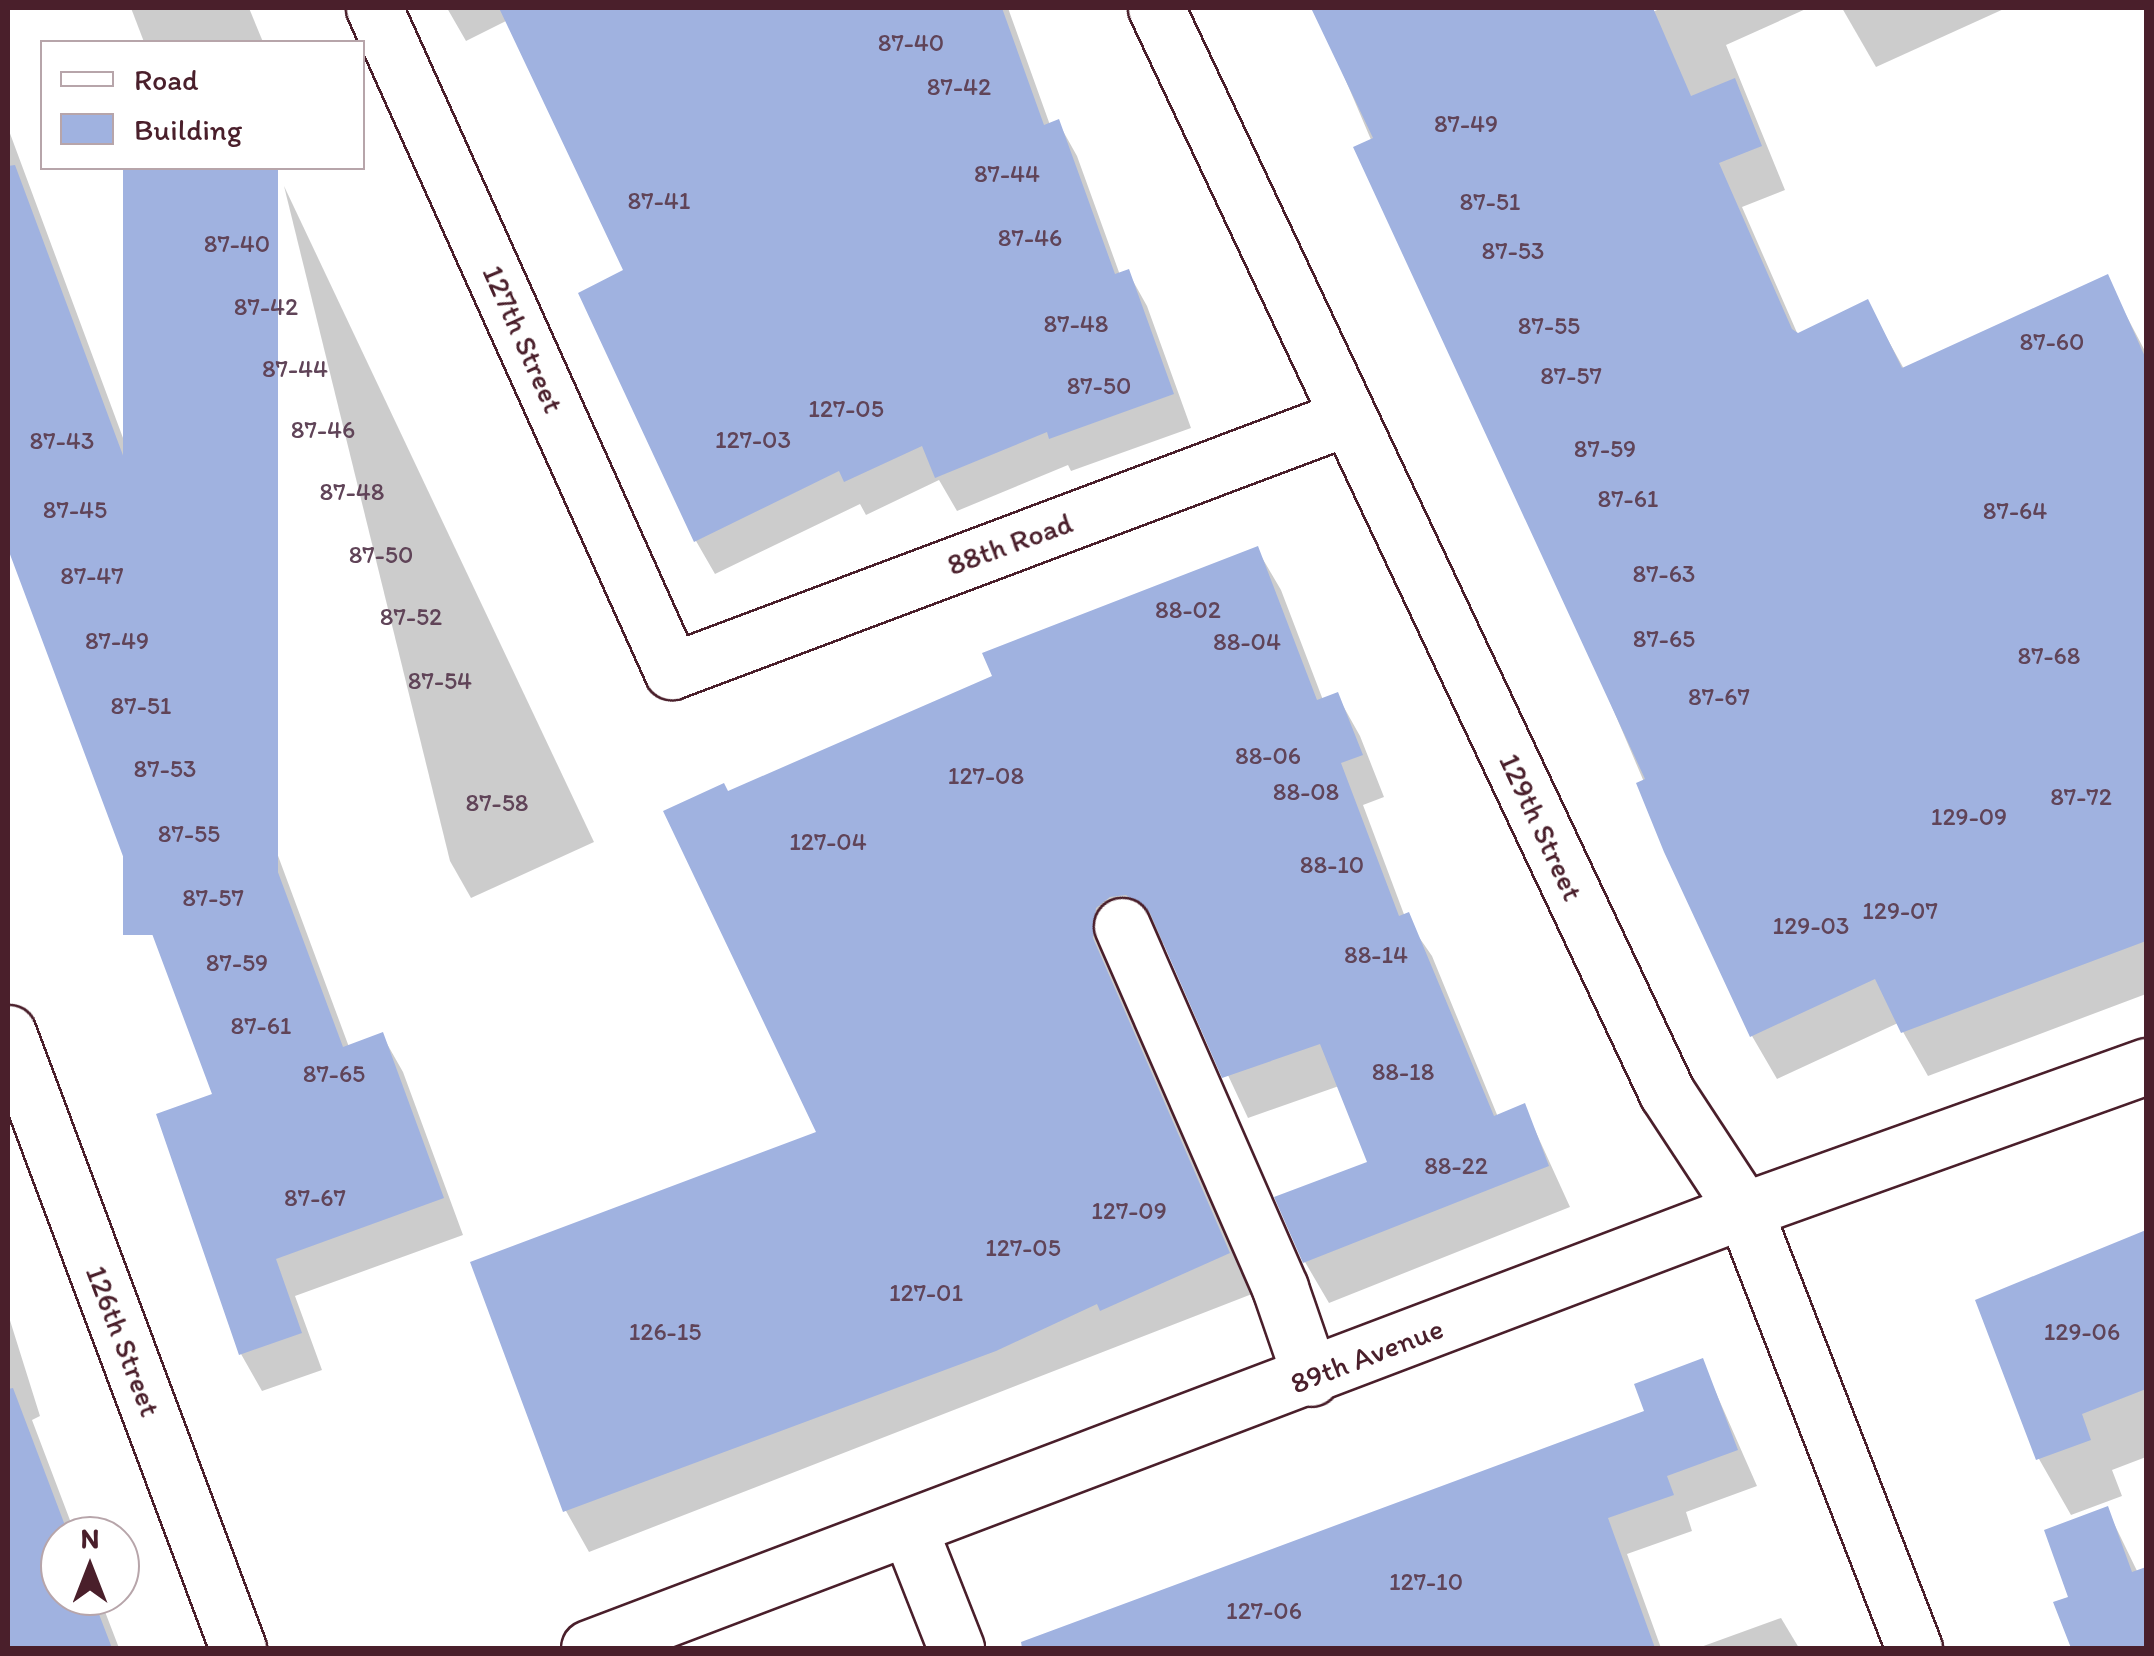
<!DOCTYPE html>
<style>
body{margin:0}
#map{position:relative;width:2154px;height:1656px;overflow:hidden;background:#fff;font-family:Itim,sans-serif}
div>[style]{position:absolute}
.shadow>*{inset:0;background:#0003}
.building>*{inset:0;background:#a0b2e0;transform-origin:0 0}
.roads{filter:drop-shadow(2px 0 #4a1f2b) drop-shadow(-2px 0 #4a1f2b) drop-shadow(0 2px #4a1f2b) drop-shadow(0 -2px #4a1f2b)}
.minor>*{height:55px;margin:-27.5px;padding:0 27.5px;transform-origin:27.5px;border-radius:27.5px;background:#fff}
span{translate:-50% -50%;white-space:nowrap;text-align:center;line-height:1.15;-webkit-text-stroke:8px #fff;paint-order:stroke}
.number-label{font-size:25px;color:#604458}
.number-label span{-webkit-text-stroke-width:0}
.street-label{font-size:30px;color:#4a1f2b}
.frame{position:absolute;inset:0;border:10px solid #4a1f2b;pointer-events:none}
.legend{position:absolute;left:40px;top:40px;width:325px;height:130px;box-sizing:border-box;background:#fff;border:2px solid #b7a5aa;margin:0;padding:12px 18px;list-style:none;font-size:30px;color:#4a1f2b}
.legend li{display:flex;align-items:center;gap:20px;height:50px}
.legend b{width:50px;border:2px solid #b7a5aa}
.north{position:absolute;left:40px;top:1516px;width:100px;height:100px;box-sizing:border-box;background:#fff;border:2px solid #b7a5aa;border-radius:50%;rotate:0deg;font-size:28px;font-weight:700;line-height:40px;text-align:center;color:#4a1f2b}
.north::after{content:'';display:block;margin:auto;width:35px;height:45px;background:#4a1f2b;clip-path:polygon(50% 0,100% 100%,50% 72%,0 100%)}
</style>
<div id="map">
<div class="shadow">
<i style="clip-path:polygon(131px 8px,249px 8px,263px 42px,144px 42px)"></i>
<i style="clip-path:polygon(447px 8px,1008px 8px,1050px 125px,1058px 122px,1077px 156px,1120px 275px,1128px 272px,1147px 306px,1191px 428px,1071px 471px,1068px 465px,957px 511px,939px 480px,866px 515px,860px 504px,715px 574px,696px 541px,627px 271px,508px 20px,466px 41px)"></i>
<i style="clip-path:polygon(1315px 8px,1506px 8px,1531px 62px,1662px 8px,1808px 8px,1726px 45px,1785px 190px,1742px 207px,1798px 335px,1867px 302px,1904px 369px,2106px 277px,2146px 353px,2146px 994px,1928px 1076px,1898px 1023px,1777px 1079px,1752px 1036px)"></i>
<i style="clip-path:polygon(1842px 8px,2006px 8px,1876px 67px)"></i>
<i style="clip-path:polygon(8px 128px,349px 1047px,382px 1035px,403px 1072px,463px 1235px,295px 1296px,322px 1370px,262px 1391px,241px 1354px,215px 1096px,8px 541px)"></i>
<i style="clip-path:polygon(284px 186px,594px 842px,471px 898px,450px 861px)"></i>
<i style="clip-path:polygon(1257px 549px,1281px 590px,1323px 700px,1337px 695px,1360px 736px,1384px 797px,1363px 805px,1405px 917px,1432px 956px,1498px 1117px,1524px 1106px,1570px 1207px,1329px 1303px,1305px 1262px,1370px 1164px,1339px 1086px,1248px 1118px,1168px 947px,1152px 935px,1119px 950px,1116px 982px,1252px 1294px,589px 1552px,566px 1511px,473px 1263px,820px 1133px,727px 794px,995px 677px)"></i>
<i style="clip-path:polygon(2146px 1235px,2146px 1457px,2112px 1470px,2122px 1496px,2071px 1515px,2039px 1459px,1978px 1302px)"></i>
<i style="clip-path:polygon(8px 1314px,40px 1416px,32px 1420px,76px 1536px,60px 1536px,60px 1596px,99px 1596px,119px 1648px,8px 1648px)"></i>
<i style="clip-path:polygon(1702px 1361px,1757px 1486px,1686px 1512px,1692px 1531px,1627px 1554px,1661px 1648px,1076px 1648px,1069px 1628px,1647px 1412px)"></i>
<i style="clip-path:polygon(2107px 1509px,2138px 1573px,2146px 1570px,2146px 1648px,2073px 1648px,2057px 1603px,2071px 1598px)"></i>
<i style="clip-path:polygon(1781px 1618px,1799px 1648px,1698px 1648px)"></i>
</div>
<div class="building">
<i style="clip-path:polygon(499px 8px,1002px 8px,1044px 125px,1059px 119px,1115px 274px,1129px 269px,1174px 394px,1049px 439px,1047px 432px,935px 478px,922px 446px,844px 482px,839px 471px,694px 542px,578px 293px,623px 270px)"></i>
<i style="clip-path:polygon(1311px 8px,1653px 8px,1691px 96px,1735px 78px,1762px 146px,1719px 163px,1792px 329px,1798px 333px,1868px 299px,1902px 368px,2108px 274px,2146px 359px,2146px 941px,1901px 1033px,1875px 979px,1750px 1037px,1664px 852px,1636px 783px,1645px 779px,1353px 147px,1373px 138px)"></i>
<i style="clip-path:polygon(15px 165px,343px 1047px,383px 1032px,444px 1198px,276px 1259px,302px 1333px,239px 1355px,156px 1114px,212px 1094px,8px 549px,8px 166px)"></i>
<i style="left:123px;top:168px;width:155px;height:767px"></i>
<i style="clip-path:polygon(1258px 546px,1317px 700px,1338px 692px,1363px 755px,1341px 763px,1399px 916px,1409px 912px,1494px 1116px,1525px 1103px,1549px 1166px,1303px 1263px,1274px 1197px,1367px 1162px,1320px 1044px,1222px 1078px,1150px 913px,1126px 895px,1110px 897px,1096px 908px,1093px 938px,1230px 1253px,1100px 1311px,1097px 1304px,996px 1351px,563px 1512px,470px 1262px,816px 1132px,663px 811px,724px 783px,728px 791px,992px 676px,982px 653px)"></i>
<i style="clip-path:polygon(2146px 1230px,2146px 1389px,2082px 1414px,2091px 1440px,2036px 1460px,1975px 1300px)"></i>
<i style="clip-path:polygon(1703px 1358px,1738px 1450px,1667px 1476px,1674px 1495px,1608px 1518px,1655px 1648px,1022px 1648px,1021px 1642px,1644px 1411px,1634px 1384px)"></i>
<i style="clip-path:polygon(13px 1388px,69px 1536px,60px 1536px,60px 1596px,92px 1596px,112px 1648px,8px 1648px,8px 1389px)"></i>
<i style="clip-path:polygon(2108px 1506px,2132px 1572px,2146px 1567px,2146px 1648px,2071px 1648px,2053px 1602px,2068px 1597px,2044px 1530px)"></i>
</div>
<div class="roads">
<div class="minor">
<i style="left:374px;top:8px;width:727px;rotate:65.8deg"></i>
<i style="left:672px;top:671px;width:722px;rotate:-20.59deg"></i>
<i style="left:1156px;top:8px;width:1199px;rotate:64.78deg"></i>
<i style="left:1667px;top:1093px;width:140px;rotate:56.7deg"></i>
<i style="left:1744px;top:1210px;width:470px;rotate:68.8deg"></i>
<i style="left:1122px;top:926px;width:395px;rotate:66.4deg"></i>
<i style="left:1280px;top:1288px;width:95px;rotate:71deg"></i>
<i style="left:8px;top:1033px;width:657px;rotate:69.5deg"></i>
<i style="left:910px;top:1531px;width:126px;rotate:68.5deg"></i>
<i style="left:589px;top:1648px;width:1235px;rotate:-20.77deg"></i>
<i style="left:1744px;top:1210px;width:427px;rotate:-19.7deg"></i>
</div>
</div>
<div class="number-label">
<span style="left:911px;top:42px">87-40</span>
<span style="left:959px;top:86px">87-42</span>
<span style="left:1466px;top:123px">87-49</span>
<span style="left:1007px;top:173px">87-44</span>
<span style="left:659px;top:200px">87-41</span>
<span style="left:1490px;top:201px">87-51</span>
<span style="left:1030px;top:237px">87-46</span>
<span style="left:237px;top:243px">87-40</span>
<span style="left:1513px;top:250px">87-53</span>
<span style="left:266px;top:306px">87-42</span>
<span style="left:1076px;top:323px">87-48</span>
<span style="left:1549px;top:325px">87-55</span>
<span style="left:2052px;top:341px">87-60</span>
<span style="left:295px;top:368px">87-44</span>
<span style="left:1571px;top:375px">87-57</span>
<span style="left:1099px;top:385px">87-50</span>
<span style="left:846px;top:408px">127-05</span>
<span style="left:323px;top:429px">87-46</span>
<span style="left:753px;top:439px">127-03</span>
<span style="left:62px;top:440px">87-43</span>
<span style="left:1605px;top:448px">87-59</span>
<span style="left:352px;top:491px">87-48</span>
<span style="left:1628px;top:498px">87-61</span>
<span style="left:75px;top:509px">87-45</span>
<span style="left:2015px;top:510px">87-64</span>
<span style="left:381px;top:554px">87-50</span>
<span style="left:1664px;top:573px">87-63</span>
<span style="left:92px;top:575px">87-47</span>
<span style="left:1188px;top:609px">88-02</span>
<span style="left:411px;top:616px">87-52</span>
<span style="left:1664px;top:638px">87-65</span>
<span style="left:117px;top:640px">87-49</span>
<span style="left:1247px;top:641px">88-04</span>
<span style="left:2049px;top:655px">87-68</span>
<span style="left:440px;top:680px">87-54</span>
<span style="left:1719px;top:696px">87-67</span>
<span style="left:141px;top:705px">87-51</span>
<span style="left:1268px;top:755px">88-06</span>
<span style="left:165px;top:768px">87-53</span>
<span style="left:986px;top:775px">127-08</span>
<span style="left:1306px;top:791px">88-08</span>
<span style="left:2081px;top:796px">87-72</span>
<span style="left:497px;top:802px">87-58</span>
<span style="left:1969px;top:816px">129-09</span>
<span style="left:189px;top:833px">87-55</span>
<span style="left:828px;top:841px">127-04</span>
<span style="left:1332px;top:864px">88-10</span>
<span style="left:213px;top:897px">87-57</span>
<span style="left:1900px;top:910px">129-07</span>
<span style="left:1811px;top:925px">129-03</span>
<span style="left:1376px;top:954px">88-14</span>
<span style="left:237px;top:962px">87-59</span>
<span style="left:261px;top:1025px">87-61</span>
<span style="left:1403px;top:1071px">88-18</span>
<span style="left:334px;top:1073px">87-65</span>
<span style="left:1456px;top:1165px">88-22</span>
<span style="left:315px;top:1197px">87-67</span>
<span style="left:1129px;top:1210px">127-09</span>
<span style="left:1023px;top:1247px">127-05</span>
<span style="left:926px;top:1292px">127-01</span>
<span style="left:665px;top:1331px">126-15</span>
<span style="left:2082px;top:1331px">129-06</span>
<span style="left:1426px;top:1581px">127-10</span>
<span style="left:1264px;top:1610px">127-06</span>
</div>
<div class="street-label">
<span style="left:523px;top:339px;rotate:66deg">127th Street</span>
<span style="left:1010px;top:544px;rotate:-20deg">88th Road</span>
<span style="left:1541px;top:827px;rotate:65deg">129th Street</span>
<span style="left:123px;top:1341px;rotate:69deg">126th Street</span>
<span style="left:1367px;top:1356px;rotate:-21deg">89th Avenue</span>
</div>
<div class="frame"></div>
<ul class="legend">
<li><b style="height:12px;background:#fff"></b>Road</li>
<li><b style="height:28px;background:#a0b2e0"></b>Building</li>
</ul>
<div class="north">N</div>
</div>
